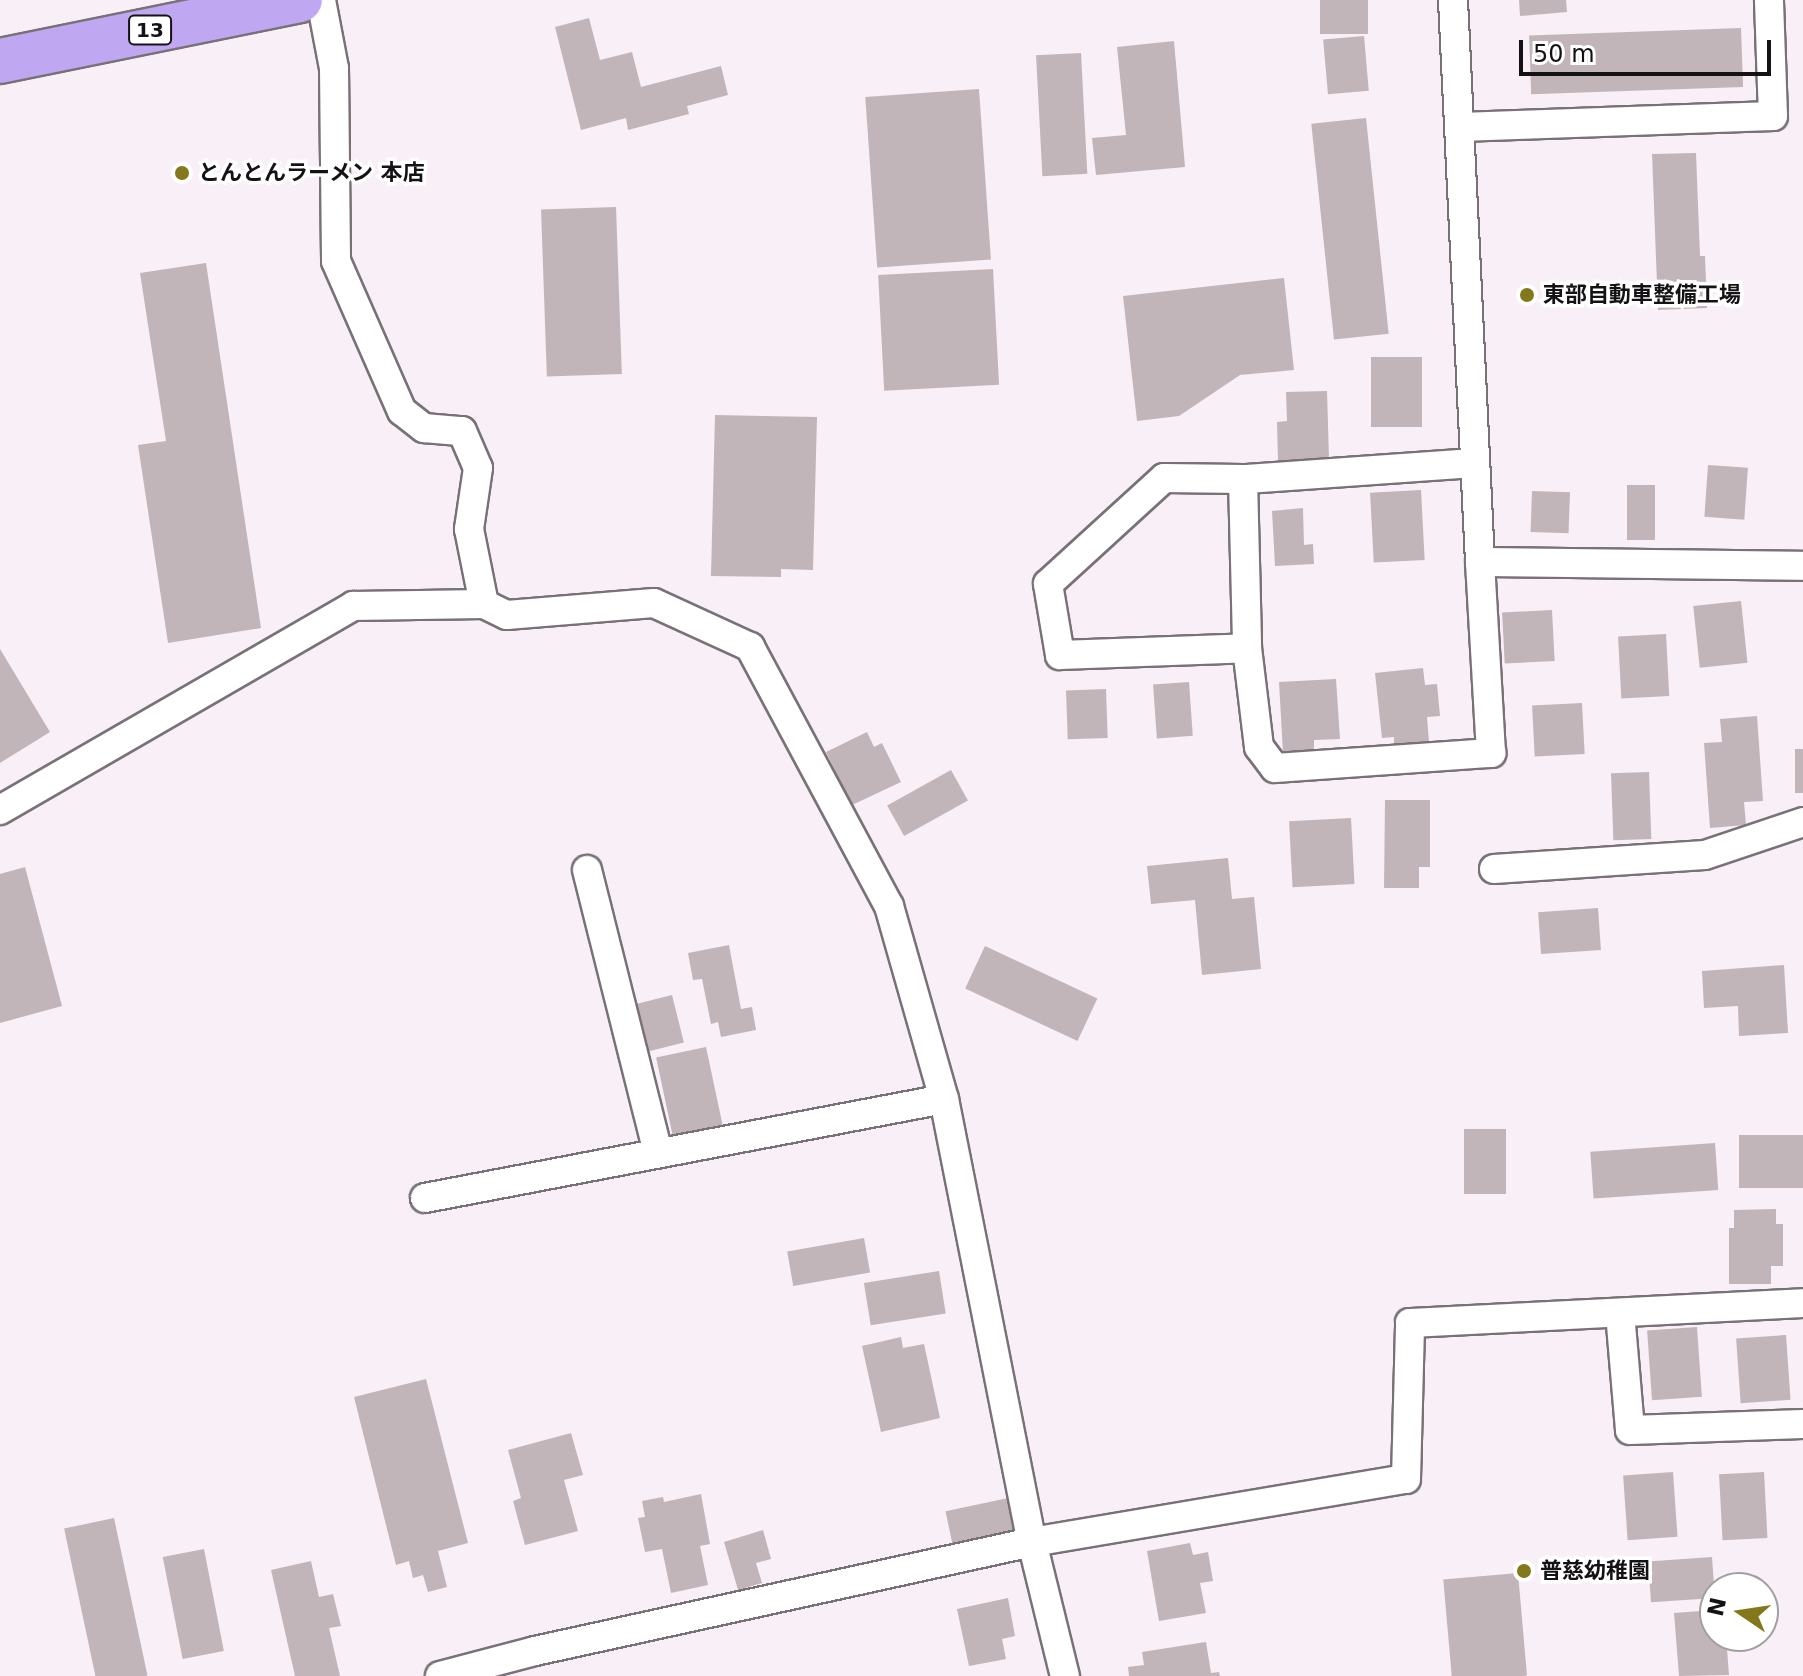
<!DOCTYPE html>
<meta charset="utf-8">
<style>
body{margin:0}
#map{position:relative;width:1803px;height:1676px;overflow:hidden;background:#f8eff7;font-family:"DejaVu Sans","Noto Sans JP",sans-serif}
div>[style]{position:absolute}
.building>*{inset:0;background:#c1b5b9;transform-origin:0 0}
.roads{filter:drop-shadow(2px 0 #797178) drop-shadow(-2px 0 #797178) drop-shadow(0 2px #797178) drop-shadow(0 -2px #797178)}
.street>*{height:28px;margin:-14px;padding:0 14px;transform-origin:14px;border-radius:14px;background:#fff}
.highway>*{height:44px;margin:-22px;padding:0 22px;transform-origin:22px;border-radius:22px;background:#c0a7f2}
.dots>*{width:22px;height:22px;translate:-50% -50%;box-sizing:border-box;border:4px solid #fff;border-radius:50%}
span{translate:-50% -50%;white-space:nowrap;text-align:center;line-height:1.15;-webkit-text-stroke:7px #fff;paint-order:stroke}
.shield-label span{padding:2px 6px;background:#fff;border:2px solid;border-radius:6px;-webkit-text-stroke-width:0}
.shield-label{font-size:20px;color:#141214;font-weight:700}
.poi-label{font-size:22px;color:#141214;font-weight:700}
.left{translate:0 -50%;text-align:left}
.north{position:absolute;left:1699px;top:1572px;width:80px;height:80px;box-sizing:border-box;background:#fff;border:2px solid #a1a0a1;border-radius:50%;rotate:283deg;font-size:22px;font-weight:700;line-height:32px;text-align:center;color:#141214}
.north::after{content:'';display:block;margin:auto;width:28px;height:36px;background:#84781c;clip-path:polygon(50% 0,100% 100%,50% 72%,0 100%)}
.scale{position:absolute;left:1519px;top:40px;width:252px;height:36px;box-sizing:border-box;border:4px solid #141214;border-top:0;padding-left:10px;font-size:24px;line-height:28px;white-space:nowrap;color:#141214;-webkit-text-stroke:6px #fff;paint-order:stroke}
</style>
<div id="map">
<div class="building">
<i style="left:1320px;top:0;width:48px;height:34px"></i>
<i style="clip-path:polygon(1519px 0,1566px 0,1567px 12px,1520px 16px)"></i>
<i style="clip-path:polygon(589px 18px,600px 60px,632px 52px,641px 87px,721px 66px,728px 95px,687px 106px,689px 114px,628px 130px,626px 118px,581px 130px,555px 27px)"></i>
<i style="left:1741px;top:28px;width:59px;height:212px;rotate:88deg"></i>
<i style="left:1364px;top:36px;width:55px;height:41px;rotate:85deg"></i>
<i style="clip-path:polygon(1174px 41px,1185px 167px,1096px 175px,1092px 138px,1126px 135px,1117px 47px)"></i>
<i style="left:1081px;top:53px;width:121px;height:45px;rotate:87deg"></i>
<i style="left:979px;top:89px;width:171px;height:114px;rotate:86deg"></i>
<i style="left:1366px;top:118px;width:217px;height:55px;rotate:84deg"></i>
<i style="clip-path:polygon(1696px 153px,1700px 256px,1705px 256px,1707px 308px,1658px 310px,1652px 154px)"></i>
<i style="left:616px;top:207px;width:167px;height:75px;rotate:88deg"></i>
<i style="clip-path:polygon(206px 263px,261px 628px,168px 643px,138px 445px,166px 441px,140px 273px)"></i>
<i style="left:993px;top:269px;width:116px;height:115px;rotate:87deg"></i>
<i style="clip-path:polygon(1284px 278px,1294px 370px,1240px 375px,1179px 416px,1137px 421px,1123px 296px)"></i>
<i style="left:1422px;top:357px;width:70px;height:51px;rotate:90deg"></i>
<i style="clip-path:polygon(1327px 391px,1329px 459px,1278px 461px,1277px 422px,1287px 421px,1286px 392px)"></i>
<i style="clip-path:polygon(715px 415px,817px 417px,813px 570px,781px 569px,781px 577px,711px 576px)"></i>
<i style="left:1708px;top:465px;width:40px;height:52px;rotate:4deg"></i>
<i style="left:1627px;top:485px;width:28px;height:55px"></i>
<i style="left:1421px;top:490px;width:70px;height:51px;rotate:87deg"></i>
<i style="left:1532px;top:491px;width:38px;height:41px;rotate:2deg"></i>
<i style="clip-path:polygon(1303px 508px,1304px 545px,1313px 544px,1314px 564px,1275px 566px,1272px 511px)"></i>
<i style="left:1741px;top:601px;width:62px;height:48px;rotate:84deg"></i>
<i style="left:1552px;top:610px;width:51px;height:50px;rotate:87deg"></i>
<i style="left:1666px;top:634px;width:62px;height:48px;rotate:87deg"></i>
<i style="clip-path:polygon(0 649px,50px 732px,0 763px)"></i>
<i style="clip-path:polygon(1423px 668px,1425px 685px,1437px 684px,1440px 716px,1427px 717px,1429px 742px,1394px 746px,1394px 737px,1382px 738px,1375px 673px)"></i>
<i style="clip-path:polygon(1336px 679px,1340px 739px,1314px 740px,1314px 751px,1283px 753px,1279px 682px)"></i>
<i style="left:1189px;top:682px;width:54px;height:36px;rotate:86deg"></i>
<i style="left:1106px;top:689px;width:49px;height:40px;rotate:88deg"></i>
<i style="left:1582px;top:703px;width:51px;height:50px;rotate:87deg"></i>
<i style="clip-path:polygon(1757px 716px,1763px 801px,1744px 802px,1746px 825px,1710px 828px,1704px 743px,1722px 742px,1720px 719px)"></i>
<i style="clip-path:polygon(867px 732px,874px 747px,882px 743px,901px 782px,852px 805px,826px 752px)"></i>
<i style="left:1795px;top:749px;width:8px;height:44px"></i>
<i style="left:951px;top:770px;width:35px;height:73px;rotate:61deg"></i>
<i style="left:1649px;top:772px;width:67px;height:38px;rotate:88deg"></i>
<i style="clip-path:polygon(1385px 800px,1430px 800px,1430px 867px,1419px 867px,1419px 888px,1384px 888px)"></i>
<i style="left:1351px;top:818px;width:66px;height:62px;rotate:87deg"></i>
<i style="clip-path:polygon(1228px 858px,1232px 899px,1254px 897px,1261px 969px,1202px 975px,1195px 900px,1151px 904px,1147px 866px)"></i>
<i style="clip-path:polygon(25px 867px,62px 1006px,0 1023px,0 874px)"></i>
<i style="left:1598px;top:908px;width:42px;height:60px;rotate:86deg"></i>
<i style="clip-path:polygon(729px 945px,741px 1009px,752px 1007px,756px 1030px,721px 1037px,718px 1022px,711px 1024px,702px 979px,693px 980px,688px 953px)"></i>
<i style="left:985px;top:946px;width:124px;height:47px;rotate:25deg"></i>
<i style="clip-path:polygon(1784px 965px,1788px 1033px,1739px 1036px,1738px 1006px,1704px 1008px,1702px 971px)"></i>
<i style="left:672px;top:995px;width:49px;height:41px;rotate:76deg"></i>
<i style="left:706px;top:1047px;width:80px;height:51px;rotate:78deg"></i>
<i style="left:1464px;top:1129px;width:42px;height:65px"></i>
<i style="left:1803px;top:1135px;width:53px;height:64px;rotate:90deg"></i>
<i style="left:1715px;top:1143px;width:47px;height:125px;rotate:86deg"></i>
<i style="clip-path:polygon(1776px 1209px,1776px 1224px,1783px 1224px,1783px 1266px,1771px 1266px,1771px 1284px,1729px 1284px,1729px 1228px,1734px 1228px,1734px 1210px)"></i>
<i style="left:864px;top:1238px;width:35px;height:78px;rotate:80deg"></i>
<i style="left:939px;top:1271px;width:43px;height:76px;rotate:81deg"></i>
<i style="left:1697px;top:1327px;width:70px;height:50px;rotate:86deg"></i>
<i style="left:1786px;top:1335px;width:65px;height:50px;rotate:86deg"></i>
<i style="clip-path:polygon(901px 1337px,903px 1348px,924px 1344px,940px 1418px,881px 1432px,862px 1346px)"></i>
<i style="clip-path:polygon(426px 1379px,468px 1543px,438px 1551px,447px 1587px,428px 1592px,423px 1575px,413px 1578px,409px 1561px,396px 1565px,354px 1397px)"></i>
<i style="clip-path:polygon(571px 1433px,583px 1475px,564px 1480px,578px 1531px,525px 1545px,513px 1501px,521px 1498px,508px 1450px)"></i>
<i style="left:1673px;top:1472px;width:65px;height:50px;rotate:86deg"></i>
<i style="left:1764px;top:1472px;width:66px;height:45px;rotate:87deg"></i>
<i style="clip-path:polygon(701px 1494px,710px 1544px,700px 1546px,708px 1585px,671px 1593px,662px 1549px,645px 1552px,638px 1518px,645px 1517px,642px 1501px,663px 1497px,664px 1502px)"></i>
<i style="left:1013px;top:1497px;width:33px;height:69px;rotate:78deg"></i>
<i style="left:114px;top:1518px;width:161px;height:51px;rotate:78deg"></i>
<i style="clip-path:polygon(763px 1530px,771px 1559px,756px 1563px,762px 1583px,738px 1590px,724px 1542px)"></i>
<i style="clip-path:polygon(1190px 1543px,1193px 1555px,1208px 1552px,1213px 1581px,1200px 1583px,1206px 1613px,1159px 1621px,1147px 1551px)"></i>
<i style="left:204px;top:1549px;width:104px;height:42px;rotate:79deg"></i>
<i style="left:1712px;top:1557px;width:41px;height:64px;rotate:86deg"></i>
<i style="clip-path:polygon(311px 1561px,319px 1597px,333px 1594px,341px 1626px,329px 1628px,340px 1676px,295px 1676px,271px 1570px)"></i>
<i style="left:1518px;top:1573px;width:103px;height:75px;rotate:85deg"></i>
<i style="clip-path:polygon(1008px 1598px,1015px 1636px,1002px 1639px,1006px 1659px,969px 1666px,957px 1609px)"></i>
<i style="clip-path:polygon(1715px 1610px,1715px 1636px,1726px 1636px,1729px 1675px,1679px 1676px,1674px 1613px)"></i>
<i style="clip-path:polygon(1206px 1642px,1211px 1673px,1219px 1672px,1220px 1676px,1129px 1676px,1128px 1667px,1144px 1665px,1142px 1652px)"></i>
</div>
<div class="roads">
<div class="street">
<i style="left:321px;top:0;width:69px;rotate:79.2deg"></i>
<i style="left:334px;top:68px;width:193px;rotate:89.4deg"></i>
<i style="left:336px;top:261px;width:164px;rotate:66.3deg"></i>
<i style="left:402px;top:411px;width:28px;rotate:38deg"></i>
<i style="left:424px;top:428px;width:38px;rotate:5deg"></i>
<i style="left:462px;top:431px;width:40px;rotate:66.6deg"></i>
<i style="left:478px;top:468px;width:62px;rotate:98.4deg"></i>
<i style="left:469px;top:529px;width:76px;rotate:78.7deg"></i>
<i style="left:1453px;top:0;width:563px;rotate:87.25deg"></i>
<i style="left:1480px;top:562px;width:323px;rotate:0.7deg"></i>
<i style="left:1460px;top:127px;width:313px;rotate:-2deg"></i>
<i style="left:1773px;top:116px;width:116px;rotate:-92deg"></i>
<i style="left:1474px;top:463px;width:232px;rotate:176deg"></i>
<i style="left:1243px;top:479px;width:169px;rotate:88.6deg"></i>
<i style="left:1247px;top:648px;width:100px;rotate:83.1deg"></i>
<i style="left:1259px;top:747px;width:26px;rotate:53deg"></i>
<i style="left:1275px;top:768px;width:217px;rotate:-4deg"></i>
<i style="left:1491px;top:753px;width:191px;rotate:-93.3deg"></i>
<i style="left:1243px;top:479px;width:79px;rotate:-179.3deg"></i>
<i style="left:1164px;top:478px;width:157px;rotate:137.6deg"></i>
<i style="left:1048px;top:584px;width:72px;rotate:80.4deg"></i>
<i style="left:1060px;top:655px;width:187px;rotate:-2.1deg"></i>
<i style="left:0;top:810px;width:408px;rotate:-30deg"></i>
<i style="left:353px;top:606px;width:131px;rotate:-0.9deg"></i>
<i style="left:484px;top:604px;width:25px;rotate:26deg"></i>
<i style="left:507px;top:615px;width:147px;rotate:-4.7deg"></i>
<i style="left:654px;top:603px;width:106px;rotate:24.6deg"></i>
<i style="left:750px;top:647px;width:294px;rotate:61.8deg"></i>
<i style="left:889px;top:906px;width:201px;rotate:74.1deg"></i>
<i style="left:944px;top:1099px;width:452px;rotate:78.8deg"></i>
<i style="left:1032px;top:1542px;width:138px;rotate:76.2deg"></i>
<i style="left:1494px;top:869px;width:211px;rotate:-3.8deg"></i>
<i style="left:1705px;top:855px;width:103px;rotate:-18.6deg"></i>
<i style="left:587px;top:870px;width:292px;rotate:75.9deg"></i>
<i style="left:425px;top:1198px;width:528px;rotate:-10.8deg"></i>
<i style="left:1620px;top:1313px;width:117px;rotate:85.1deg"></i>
<i style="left:1630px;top:1430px;width:173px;rotate:-2deg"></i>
<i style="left:440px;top:1676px;width:98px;rotate:-14.7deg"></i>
<i style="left:535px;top:1651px;width:509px;rotate:-12.37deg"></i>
<i style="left:1032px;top:1542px;width:379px;rotate:-9.6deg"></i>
<i style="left:1406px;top:1479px;width:156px;rotate:-88.5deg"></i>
<i style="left:1410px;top:1323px;width:394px;rotate:-2.9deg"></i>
</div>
<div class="highway">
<i style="left:0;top:61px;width:306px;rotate:-11.5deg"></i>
</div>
</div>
<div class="dots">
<i style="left:182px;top:173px;background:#84781c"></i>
<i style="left:1527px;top:295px;background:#84781c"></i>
<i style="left:1524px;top:1571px;background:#84781c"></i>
</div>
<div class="shield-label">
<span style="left:150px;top:30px">13</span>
</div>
<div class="poi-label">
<span class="left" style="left:198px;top:173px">とんとんラーメン 本店</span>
<span class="left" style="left:1543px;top:295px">東部自動車整備工場</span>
<span class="left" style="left:1540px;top:1571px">普慈幼稚園</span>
</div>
<div class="north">N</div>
<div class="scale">50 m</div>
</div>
